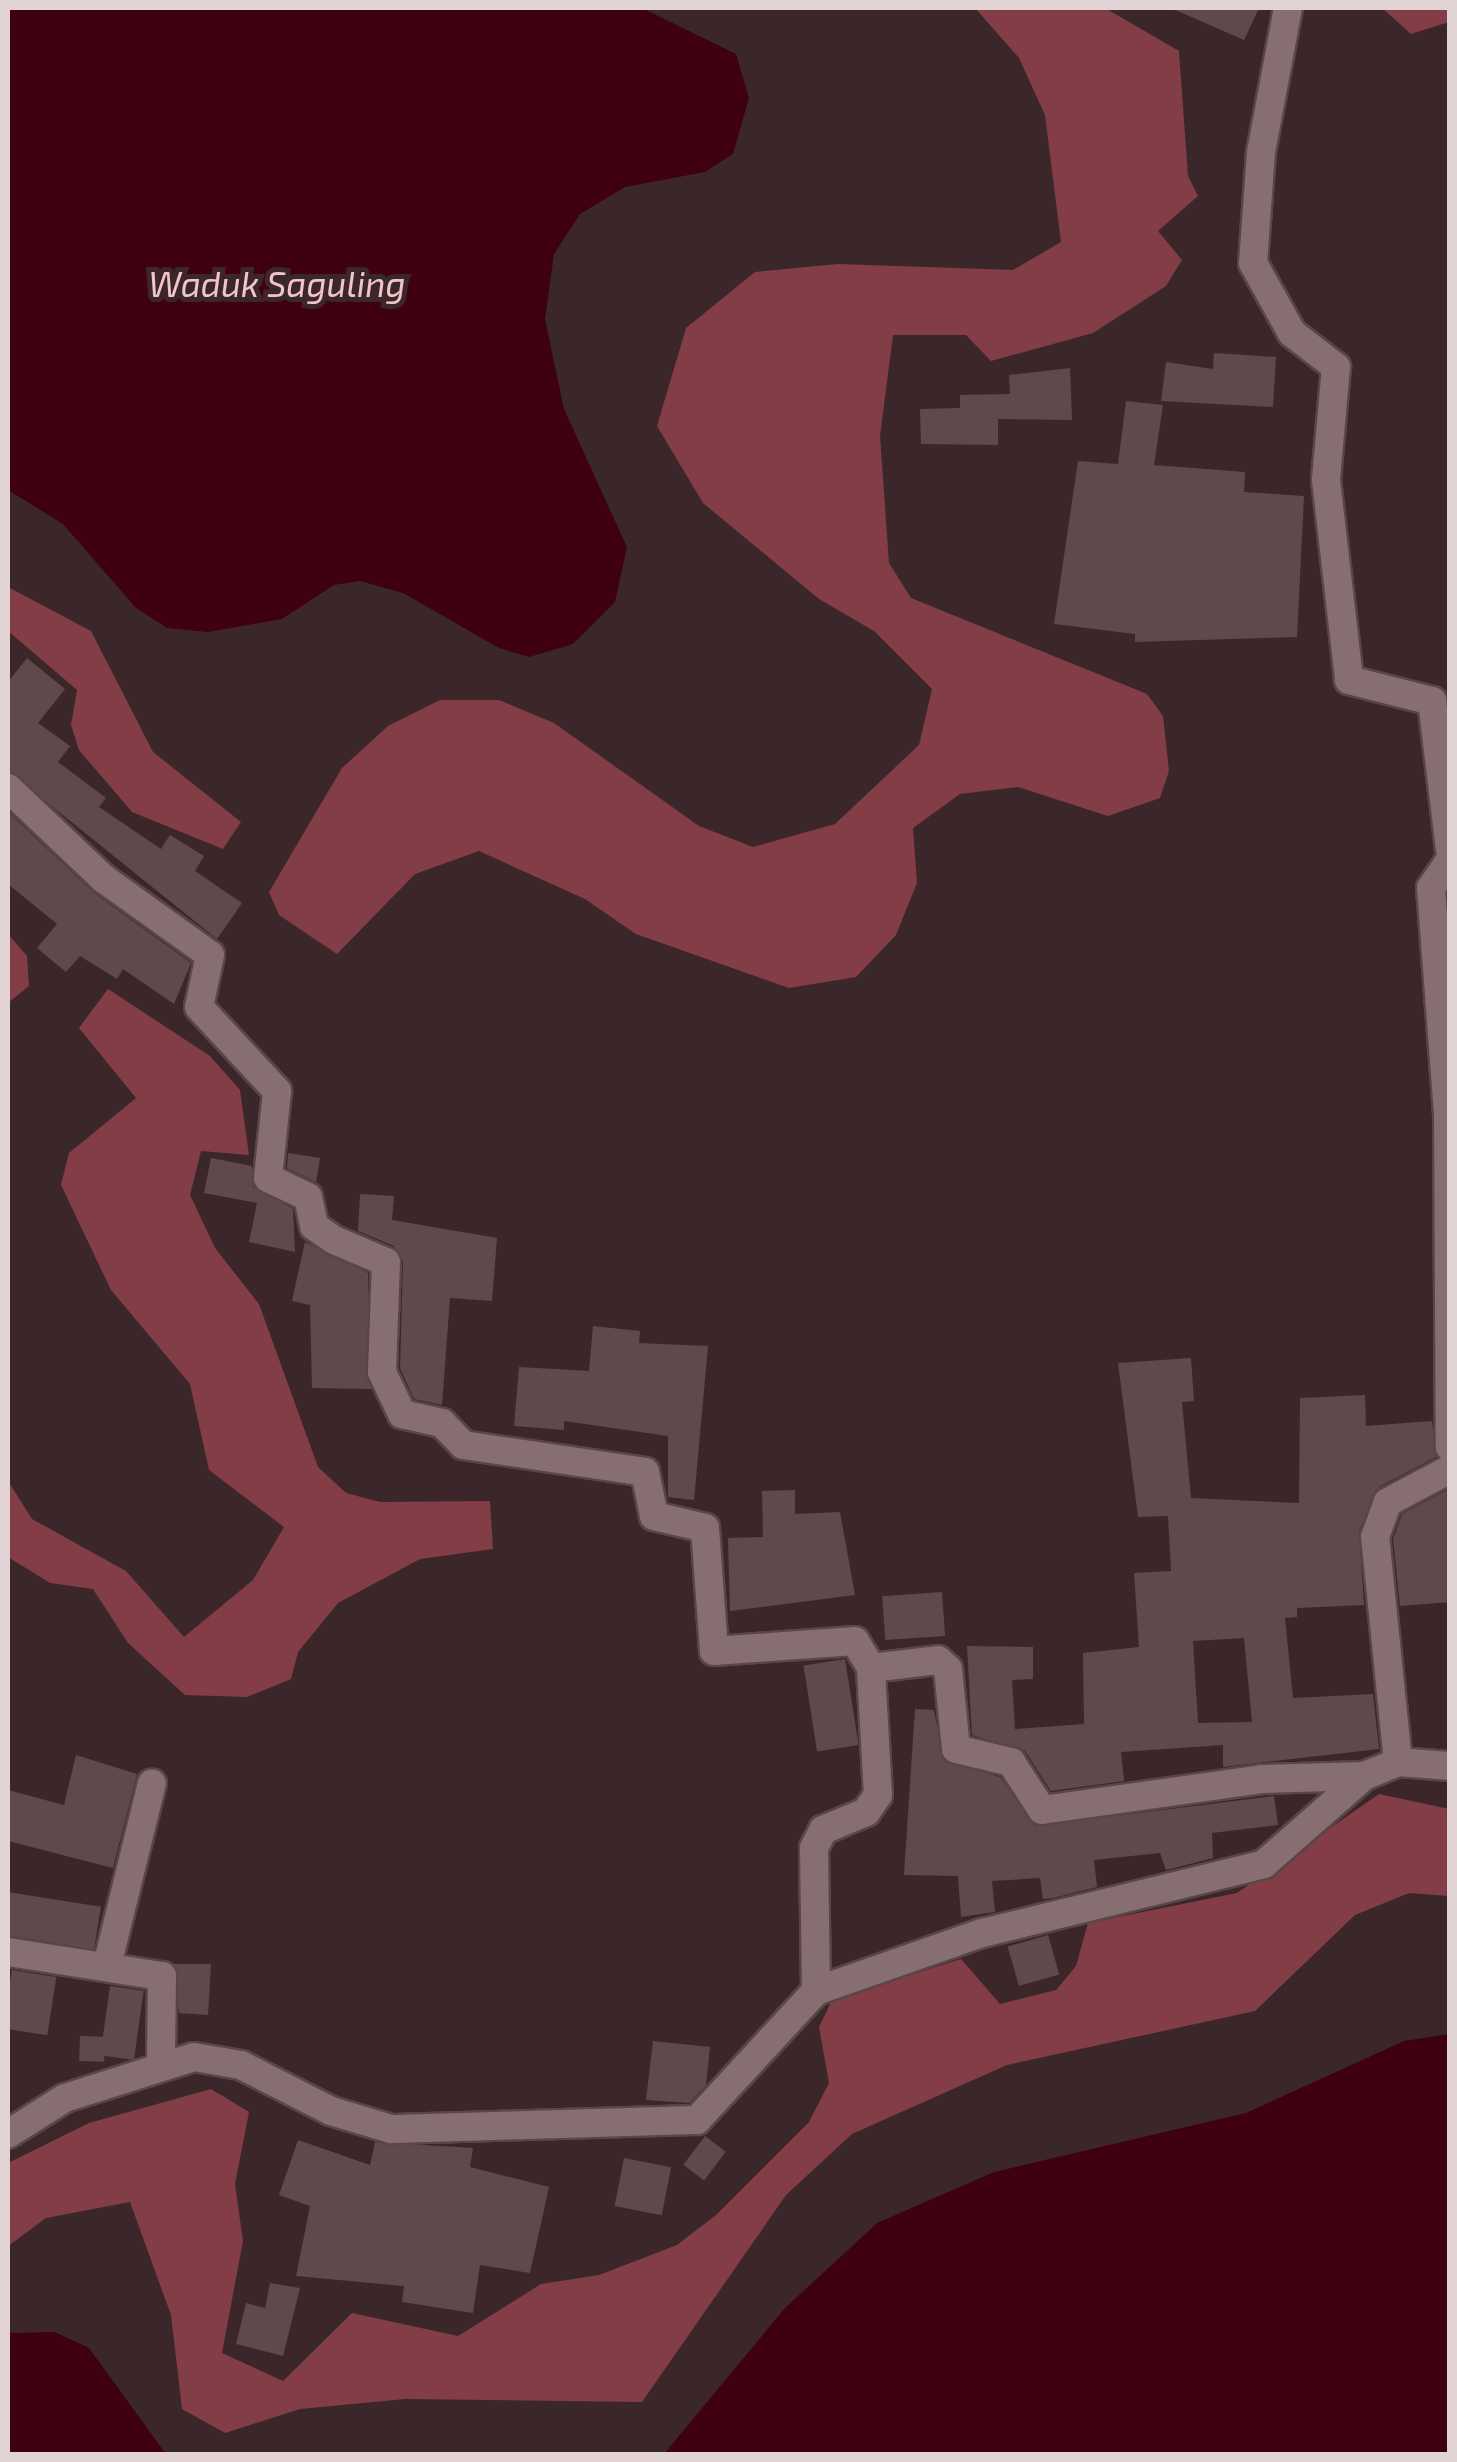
<!DOCTYPE html>
<style>
body{margin:0}
#map{position:relative;width:1457px;height:2462px;overflow:hidden;background:#3b2729;font-family:"Exo 2",sans-serif}
div>[style]{position:absolute}
.forest>*{inset:0;background:#833d47}
.water>*{inset:0;background:#3f0010}
.building>*{inset:0;background:#60494b;transform-origin:0 0}
.roads{filter:drop-shadow(2px 0 #584648) drop-shadow(-2px 0 #584648) drop-shadow(0 2px #584648) drop-shadow(0 -2px #584648)}
.minor>*{height:28px;margin:-14px;padding:0 14px;transform-origin:14px;border-radius:14px;background:#876e70}
span{translate:-50% -50%;white-space:nowrap;text-align:center;line-height:1.15;-webkit-text-stroke:10px #3b2729;paint-order:stroke}
.water-label{font-size:35px;color:#f1c5c9;font-style:italic}
.frame{position:absolute;inset:0;border:10px solid #e2d4d5;pointer-events:none}
</style>
<div id="map">
<div class="forest">
<i style="clip-path:polygon(975px 8px,1105px 8px,1179px 51px,1188px 176px,1198px 196px,1158px 231px,1182px 260px,1166px 286px,1093px 333px,991px 361px,966px 335px,893px 335px,880px 436px,889px 563px,911px 598px,1147px 694px,1163px 716px,1169px 771px,1160px 798px,1108px 816px,1018px 787px,960px 794px,913px 828px,917px 883px,896px 935px,856px 977px,789px 988px,636px 934px,585px 899px,479px 851px,415px 874px,337px 954px,279px 915px,269px 892px,342px 768px,388px 726px,440px 700px,499px 700px,554px 723px,699px 826px,753px 847px,835px 824px,919px 745px,932px 689px,874px 631px,819px 599px,703px 503px,657px 426px,686px 328px,755px 272px,838px 264px,1013px 270px,1061px 242px,1045px 115px,1019px 58px)"></i>
<i style="clip-path:polygon(1382px 8px,1449px 8px,1449px 22px,1411px 34px)"></i>
<i style="clip-path:polygon(8px 587px,91px 631px,153px 752px,241px 822px,223px 849px,132px 812px,79px 750px,71px 725px,77px 690px,8px 631px)"></i>
<i style="clip-path:polygon(8px 934px,27px 956px,29px 986px,8px 1003px)"></i>
<i style="clip-path:polygon(108px 989px,210px 1056px,240px 1090px,249px 1155px,201px 1151px,190px 1195px,215px 1248px,259px 1304px,318px 1467px,346px 1493px,380px 1502px,490px 1501px,493px 1549px,420px 1559px,338px 1603px,298px 1652px,291px 1679px,247px 1697px,185px 1695px,128px 1643px,93px 1589px,50px 1583px,8px 1557px,8px 1481px,32px 1519px,126px 1571px,184px 1637px,253px 1580px,284px 1527px,209px 1470px,190px 1384px,111px 1290px,61px 1185px,69px 1153px,136px 1098px,79px 1028px)"></i>
<i style="clip-path:polygon(1379px 1794px,1449px 1809px,1449px 1896px,1409px 1893px,1355px 1915px,1255px 2011px,1007px 2065px,852px 2134px,786px 2195px,642px 2402px,405px 2399px,300px 2409px,225px 2433px,182px 2409px,171px 2315px,130px 2202px,46px 2218px,8px 2246px,8px 2163px,89px 2123px,211px 2089px,249px 2112px,235px 2184px,243px 2241px,222px 2353px,283px 2381px,352px 2313px,458px 2336px,541px 2284px,599px 2275px,677px 2245px,716px 2215px,809px 2122px,829px 2083px,819px 2027px,832px 2000px,961px 1959px,1000px 2004px,1056px 1990px,1076px 1966px,1088px 1923px,1237px 1893px)"></i>
</div>
<div class="water">
<i style="clip-path:polygon(8px 8px,642px 8px,736px 54px,749px 98px,733px 154px,705px 172px,625px 187px,580px 214px,554px 254px,545px 319px,564px 409px,627px 547px,615px 602px,573px 644px,529px 657px,499px 648px,403px 593px,360px 581px,334px 585px,282px 619px,208px 632px,167px 628px,136px 608px,63px 524px,8px 490px)"></i>
<i style="clip-path:polygon(1449px 2034px,1449px 2454px,664px 2454px,784px 2309px,877px 2223px,994px 2172px,1246px 2113px,1404px 2041px)"></i>
<i style="clip-path:polygon(55px 2332px,89px 2348px,166px 2454px,8px 2454px,8px 2333px)"></i>
</div>
<div class="building">
<i style="clip-path:polygon(1171px 8px,1259px 8px,1244px 40px)"></i>
<i style="clip-path:polygon(1214px 353px,1276px 357px,1273px 407px,1161px 401px,1166px 362px,1213px 369px)"></i>
<i style="clip-path:polygon(1070px 368px,1072px 420px,998px 419px,998px 445px,921px 444px,920px 409px,960px 408px,960px 395px,1010px 394px,1009px 375px)"></i>
<i style="clip-path:polygon(1126px 401px,1163px 405px,1154px 465px,1245px 472px,1244px 492px,1304px 496px,1297px 637px,1135px 642px,1135px 634px,1054px 624px,1078px 461px,1118px 464px)"></i>
<i style="clip-path:polygon(27px 658px,65px 689px,38px 723px,70px 746px,58px 762px,106px 798px,99px 807px,161px 849px,170px 835px,204px 856px,195px 871px,242px 903px,217px 939px,8px 771px,8px 682px)"></i>
<i style="clip-path:polygon(8px 812px,94px 893px,191px 963px,174px 1004px,123px 969px,117px 979px,80px 956px,66px 972px,37px 948px,57px 924px,8px 884px)"></i>
<i style="clip-path:polygon(288px 1153px,320px 1158px,316px 1182px,287px 1168px)"></i>
<i style="clip-path:polygon(211px 1158px,252px 1166px,253px 1187px,293px 1209px,295px 1252px,249px 1242px,257px 1203px,204px 1193px)"></i>
<i style="clip-path:polygon(360px 1194px,394px 1196px,392px 1220px,497px 1238px,492px 1301px,450px 1298px,442px 1405px,414px 1399px,400px 1368px,403px 1262px,394px 1246px,358px 1231px)"></i>
<i style="clip-path:polygon(305px 1242px,368px 1273px,371px 1389px,312px 1388px,310px 1305px,292px 1301px)"></i>
<i style="clip-path:polygon(593px 1326px,640px 1331px,639px 1343px,708px 1346px,694px 1500px,668px 1497px,668px 1436px,564px 1421px,564px 1430px,514px 1426px,519px 1367px,589px 1371px)"></i>
<i style="clip-path:polygon(evenodd,1191px 1358px,1194px 1401px,1182px 1402px,1191px 1498px,1299px 1503px,1300px 1398px,1365px 1395px,1366px 1426px,1432px 1421px,1436px 1457px,1379px 1487px,1359px 1531px,1364px 1605px,1297px 1608px,1297px 1617px,1285px 1618px,1293px 1698px,1373px 1694px,1379px 1749px,1223px 1767px,1223px 1745px,1121px 1752px,1124px 1781px,1051px 1791px,1025px 1751px,972px 1735px,967px 1646px,1033px 1647px,1033px 1679px,1012px 1680px,1015px 1729px,1084px 1724px,1083px 1653px,1139px 1647px,1134px 1573px,1171px 1571px,1168px 1516px,1138px 1517px,1118px 1363px,1191px 1358px,1244px 1638px,1252px 1722px,1198px 1723px,1193px 1641px,1244px 1638px)"></i>
<i style="clip-path:polygon(1449px 1489px,1450px 1602px,1400px 1606px,1393px 1539px,1402px 1514px)"></i>
<i style="clip-path:polygon(795px 1490px,795px 1514px,840px 1512px,855px 1595px,730px 1611px,728px 1538px,763px 1537px,762px 1491px)"></i>
<i style="left:942px;top:1592px;width:44px;height:60px;rotate:86deg"></i>
<i style="left:845px;top:1659px;width:87px;height:42px;rotate:81deg"></i>
<i style="clip-path:polygon(915px 1709px,934px 1710px,944px 1761px,1000px 1777px,1036px 1826px,1274px 1796px,1278px 1825px,1212px 1833px,1213px 1858px,1166px 1870px,1160px 1853px,1094px 1860px,1097px 1887px,1053px 1898px,1043px 1899px,1040px 1878px,992px 1881px,995px 1912px,961px 1917px,958px 1876px,904px 1875px)"></i>
<i style="clip-path:polygon(76px 1755px,137px 1774px,113px 1868px,8px 1841px,8px 1790px,64px 1805px)"></i>
<i style="left:8px;top:1892px;width:94px;height:43px;rotate:9deg"></i>
<i style="left:1048px;top:1935px;width:41px;height:42px;rotate:74deg"></i>
<i style="clip-path:polygon(174px 1964px,211px 1964px,208px 2015px,179px 2013px)"></i>
<i style="left:12px;top:1970px;width:45px;height:59px;rotate:9deg"></i>
<i style="left:110px;top:1986px;width:34px;height:70px;rotate:8deg"></i>
<i style="left:80px;top:2036px;width:25px;height:25px;rotate:2deg"></i>
<i style="clip-path:polygon(653px 2041px,710px 2047px,706px 2085px,689px 2103px,646px 2100px)"></i>
<i style="left:705px;top:2136px;width:26px;height:36px;rotate:37deg"></i>
<i style="clip-path:polygon(298px 2140px,370px 2165px,375px 2142px,473px 2148px,470px 2167px,549px 2187px,530px 2273px,480px 2265px,473px 2313px,402px 2302px,404px 2286px,296px 2276px,310px 2206px,279px 2195px)"></i>
<i style="left:624px;top:2158px;width:48px;height:49px;rotate:11deg"></i>
<i style="clip-path:polygon(270px 2283px,300px 2288px,283px 2356px,236px 2344px,246px 2303px,265px 2308px)"></i>
</div>
<div class="roads">
<div class="minor">
<i style="left:1288px;top:8px;width:147px;rotate:100.6deg"></i>
<i style="left:1261px;top:152px;width:111px;rotate:94.1deg"></i>
<i style="left:1253px;top:263px;width:80px;rotate:60.9deg"></i>
<i style="left:1292px;top:333px;width:56px;rotate:37.7deg"></i>
<i style="left:1336px;top:367px;width:113px;rotate:95.1deg"></i>
<i style="left:1326px;top:480px;width:201px;rotate:83.4deg"></i>
<i style="left:1349px;top:680px;width:86px;rotate:14.2deg"></i>
<i style="left:1432px;top:701px;width:149px;rotate:83.1deg"></i>
<i style="left:8px;top:788px;width:132px;rotate:43.5deg"></i>
<i style="left:104px;top:879px;width:130px;rotate:35.6deg"></i>
<i style="left:210px;top:955px;width:53px;rotate:101.9deg"></i>
<i style="left:199px;top:1007px;width:115px;rotate:47.1deg"></i>
<i style="left:277px;top:1091px;width:87px;rotate:95.9deg"></i>
<i style="left:268px;top:1178px;width:44px;rotate:25.4deg"></i>
<i style="left:308px;top:1197px;width:30px;rotate:78deg"></i>
<i style="left:314px;top:1226px;width:24px;rotate:35deg"></i>
<i style="left:334px;top:1240px;width:56px;rotate:22.9deg"></i>
<i style="left:386px;top:1262px;width:110px;rotate:92.1deg"></i>
<i style="left:382px;top:1372px;width:47px;rotate:64.5deg"></i>
<i style="left:402px;top:1414px;width:41px;rotate:12.7deg"></i>
<i style="left:442px;top:1423px;width:30px;rotate:46deg"></i>
<i style="left:463px;top:1445px;width:184px;rotate:8.4deg"></i>
<i style="left:645px;top:1472px;width:45px;rotate:78.4deg"></i>
<i style="left:654px;top:1516px;width:52px;rotate:13.2deg"></i>
<i style="left:705px;top:1528px;width:123px;rotate:85.8deg"></i>
<i style="left:714px;top:1651px;width:141px;rotate:-4.1deg"></i>
<i style="left:855px;top:1641px;width:31px;rotate:59deg"></i>
<i style="left:1450px;top:860px;width:34px;rotate:124deg"></i>
<i style="left:1431px;top:888px;width:226px;rotate:85.7deg"></i>
<i style="left:1448px;top:1113px;width:334px;rotate:89.7deg"></i>
<i style="left:1398px;top:1762px;width:226px;rotate:-95.8deg"></i>
<i style="left:1375px;top:1537px;width:37px;rotate:-70deg"></i>
<i style="left:1388px;top:1502px;width:70px;rotate:-28deg"></i>
<i style="left:8px;top:1952px;width:156px;rotate:8.9deg"></i>
<i style="left:162px;top:1976px;width:85px;rotate:90.7deg"></i>
<i style="left:107px;top:1966px;width:188px;rotate:-76.2deg"></i>
<i style="left:816px;top:1991px;width:143px;rotate:-90.8deg"></i>
<i style="left:814px;top:1848px;width:20px;rotate:-63deg"></i>
<i style="left:823px;top:1830px;width:47px;rotate:-22.7deg"></i>
<i style="left:866px;top:1812px;width:21px;rotate:-55deg"></i>
<i style="left:878px;top:1795px;width:127px;rotate:-93.2deg"></i>
<i style="left:871px;top:1668px;width:67px;rotate:-6.8deg"></i>
<i style="left:938px;top:1660px;width:13px;rotate:42deg"></i>
<i style="left:948px;top:1669px;width:80px;rotate:84.3deg"></i>
<i style="left:956px;top:1749px;width:57px;rotate:13.3deg"></i>
<i style="left:1011px;top:1762px;width:57px;rotate:57.1deg"></i>
<i style="left:1042px;top:1810px;width:222px;rotate:-8deg"></i>
<i style="left:1262px;top:1779px;width:102px;rotate:-1.7deg"></i>
<i style="left:8px;top:2134px;width:67px;rotate:-32.3deg"></i>
<i style="left:65px;top:2098px;width:135px;rotate:-17.6deg"></i>
<i style="left:194px;top:2057px;width:48px;rotate:9.7deg"></i>
<i style="left:241px;top:2065px;width:101px;rotate:27.1deg"></i>
<i style="left:331px;top:2111px;width:63px;rotate:16.7deg"></i>
<i style="left:391px;top:2129px;width:306px;rotate:-1.7deg"></i>
<i style="left:697px;top:2120px;width:176px;rotate:-47.3deg"></i>
<i style="left:816px;top:1991px;width:176px;rotate:-19.3deg"></i>
<i style="left:982px;top:1933px;width:290px;rotate:-13.7deg"></i>
<i style="left:1264px;top:1864px;width:133px;rotate:-41.3deg"></i>
<i style="left:1364px;top:1776px;width:37px;rotate:-22deg"></i>
<i style="left:1398px;top:1762px;width:52px;rotate:4.4deg"></i>
</div>
</div>
<div class="water-label">
<span style="left:277px;top:283px">Waduk Saguling</span>
</div>
<div class="frame"></div>
</div>
